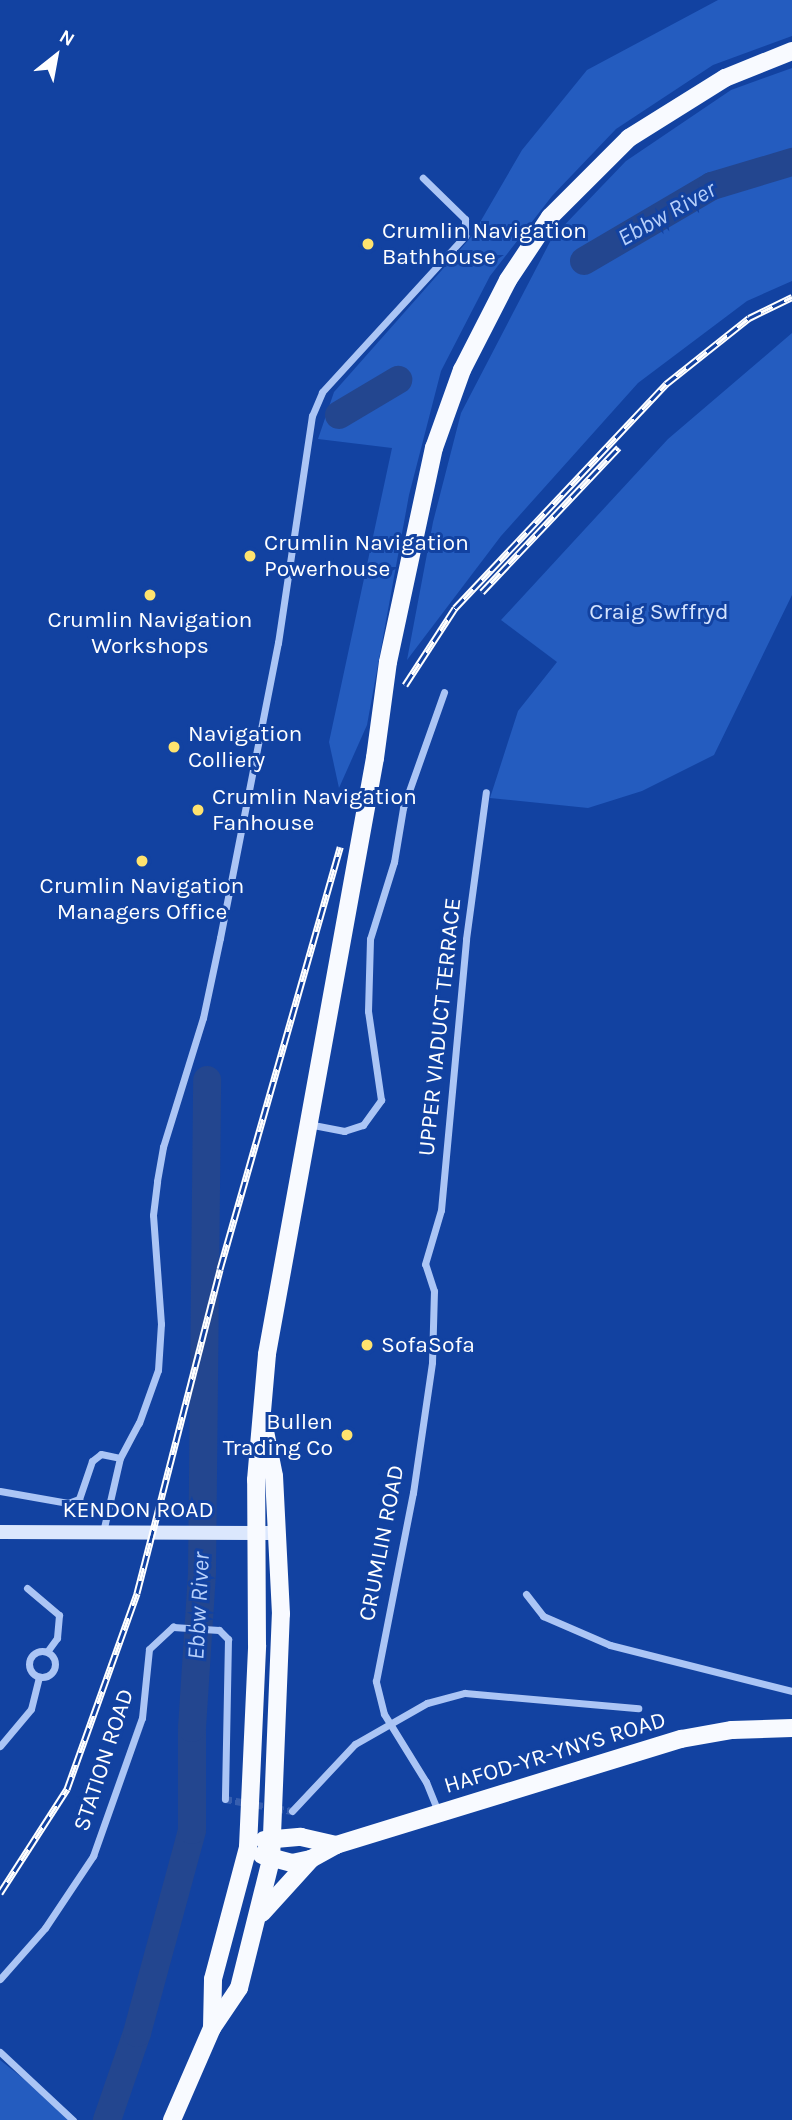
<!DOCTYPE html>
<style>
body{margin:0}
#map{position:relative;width:792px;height:2120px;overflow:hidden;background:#1242a1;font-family:Karla,sans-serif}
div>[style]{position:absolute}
.green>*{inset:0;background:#245cbf}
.river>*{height:28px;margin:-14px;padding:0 14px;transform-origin:14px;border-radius:14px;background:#23468f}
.street-tunnel>*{height:7px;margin-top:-3.5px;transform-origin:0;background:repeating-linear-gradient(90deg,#365eaf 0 7px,transparent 0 10.5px)}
.street>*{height:7px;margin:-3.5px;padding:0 3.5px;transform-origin:3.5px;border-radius:3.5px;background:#abc5f5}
.street>.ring{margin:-3.5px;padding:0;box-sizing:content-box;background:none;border:7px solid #abc5f5;border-radius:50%}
.secondary>*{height:14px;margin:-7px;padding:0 7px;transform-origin:7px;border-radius:7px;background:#dbe7fd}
.primary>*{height:18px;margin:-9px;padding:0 9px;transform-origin:9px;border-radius:9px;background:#f8faff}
.rail>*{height:7px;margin-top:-3.5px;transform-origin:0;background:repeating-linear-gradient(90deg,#1242a1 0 13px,#fff 0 26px);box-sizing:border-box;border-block:2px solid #fff}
.dots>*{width:19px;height:19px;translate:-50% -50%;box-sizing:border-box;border:4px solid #1242a1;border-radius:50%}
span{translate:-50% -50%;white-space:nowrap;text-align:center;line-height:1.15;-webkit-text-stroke:6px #1242a1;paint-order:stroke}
.poi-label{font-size:23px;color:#fff}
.left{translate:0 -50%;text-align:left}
.right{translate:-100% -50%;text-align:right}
.park-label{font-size:23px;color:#d4e3fe}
.street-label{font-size:23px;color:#fff}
.water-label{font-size:24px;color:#b7d0fb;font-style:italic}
.north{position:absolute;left:21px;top:21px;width:70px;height:70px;-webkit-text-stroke:5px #1242a1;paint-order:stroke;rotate:31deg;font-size:19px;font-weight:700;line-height:28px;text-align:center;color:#fff}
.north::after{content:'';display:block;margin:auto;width:24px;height:32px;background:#fff;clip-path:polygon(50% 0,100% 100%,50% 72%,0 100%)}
</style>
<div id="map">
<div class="green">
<i style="clip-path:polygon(718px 0,792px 0,792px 36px,713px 65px,616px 129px,552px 196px,490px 276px,441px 371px,409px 495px,367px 725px,339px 788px,329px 742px,392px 448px,318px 439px,334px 392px,472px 236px,522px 150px,587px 70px)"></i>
<i style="clip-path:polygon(792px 68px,792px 281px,747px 301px,638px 383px,501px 536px,407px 660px,433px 522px,461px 413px,552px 238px,626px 161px,731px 90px)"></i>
<i style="clip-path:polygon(792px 333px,792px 595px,714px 755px,642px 791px,588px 808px,490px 798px,518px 711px,557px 662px,501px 620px,668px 439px)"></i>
<i style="clip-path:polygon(0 2060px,68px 2114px,70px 2120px,0 2120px)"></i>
</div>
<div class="river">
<i style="left:584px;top:261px;width:148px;rotate:-30.4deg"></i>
<i style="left:712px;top:186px;width:84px;rotate:-16.7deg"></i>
<i style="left:339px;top:415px;width:69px;rotate:-30.7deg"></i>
<i style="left:107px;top:2120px;width:92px;rotate:-71deg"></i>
<i style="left:137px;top:2033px;width:210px;rotate:-74.8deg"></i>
<i style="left:192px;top:1830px;width:102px;rotate:-90deg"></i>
<i style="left:192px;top:1728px;width:156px;rotate:-86.3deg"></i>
<i style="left:202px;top:1572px;width:492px;rotate:-89.4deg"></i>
</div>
<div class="street-tunnel">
<i style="left:225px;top:1799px;width:68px;rotate:10.2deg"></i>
</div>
<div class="street">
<i style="left:308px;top:1124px;width:37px;rotate:11deg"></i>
<i style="left:344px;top:1131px;width:20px;rotate:-18deg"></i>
<i style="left:363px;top:1125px;width:31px;rotate:-54deg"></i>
<i style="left:381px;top:1100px;width:90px;rotate:-98.3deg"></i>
<i style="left:368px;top:1011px;width:72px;rotate:-88.4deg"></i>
<i style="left:370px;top:939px;width:81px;rotate:-72.7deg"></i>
<i style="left:394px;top:862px;width:55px;rotate:-80.5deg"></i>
<i style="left:403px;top:808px;width:123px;rotate:-70.5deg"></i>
<i style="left:0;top:1491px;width:69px;rotate:10deg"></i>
<i style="left:68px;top:1503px;width:12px;rotate:-20deg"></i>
<i style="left:79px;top:1499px;width:40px;rotate:-71.1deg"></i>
<i style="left:92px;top:1461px;width:11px;rotate:-38deg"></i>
<i style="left:101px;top:1454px;width:19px;rotate:12deg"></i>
<i style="left:103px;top:1532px;width:76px;rotate:-77.1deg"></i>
<i style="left:120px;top:1458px;width:40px;rotate:-62deg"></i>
<i style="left:139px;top:1423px;width:56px;rotate:-70.3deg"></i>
<i style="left:158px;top:1370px;width:46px;rotate:-86.3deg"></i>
<i style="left:161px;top:1324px;width:109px;rotate:-94.2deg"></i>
<i style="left:153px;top:1215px;width:34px;rotate:-83deg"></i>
<i style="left:157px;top:1181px;width:35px;rotate:-80deg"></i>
<i style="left:163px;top:1147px;width:135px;rotate:-72.8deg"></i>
<i style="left:203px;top:1018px;width:82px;rotate:-78deg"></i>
<i style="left:220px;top:938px;width:301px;rotate:-78.9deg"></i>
<i style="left:278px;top:643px;width:230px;rotate:-81.5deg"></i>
<i style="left:312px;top:416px;width:26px;rotate:-67deg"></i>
<i style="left:322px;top:392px;width:212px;rotate:-47.5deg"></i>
<i style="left:465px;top:236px;width:17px;rotate:-90deg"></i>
<i style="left:465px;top:219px;width:59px;rotate:-135.7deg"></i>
<i style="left:27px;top:1588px;width:42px;rotate:40.2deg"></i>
<i style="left:59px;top:1615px;width:23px;rotate:95deg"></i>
<i style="left:57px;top:1638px;width:17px;rotate:126deg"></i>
<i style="left:526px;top:1594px;width:28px;rotate:52deg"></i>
<i style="left:543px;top:1616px;width:73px;rotate:23.4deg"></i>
<i style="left:610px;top:1645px;width:188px;rotate:14.2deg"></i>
<i class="ring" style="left:29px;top:1651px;width:19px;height:19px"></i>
<i style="left:0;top:1746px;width:48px;rotate:-50deg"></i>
<i style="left:31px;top:1709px;width:33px;rotate:-76deg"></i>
<i style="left:292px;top:1811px;width:92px;rotate:-46.8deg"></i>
<i style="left:355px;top:1744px;width:83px;rotate:-29.7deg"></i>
<i style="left:427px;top:1703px;width:39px;rotate:-15deg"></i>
<i style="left:465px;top:1693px;width:174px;rotate:5deg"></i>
<i style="left:439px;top:1814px;width:35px;rotate:-112deg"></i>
<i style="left:426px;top:1782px;width:80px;rotate:-121.7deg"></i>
<i style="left:384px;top:1714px;width:34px;rotate:-104deg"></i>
<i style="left:376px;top:1681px;width:192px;rotate:-78.9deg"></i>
<i style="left:413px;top:1493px;width:132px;rotate:-81.7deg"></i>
<i style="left:432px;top:1362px;width:71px;rotate:-88.4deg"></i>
<i style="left:434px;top:1291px;width:28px;rotate:-108deg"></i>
<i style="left:425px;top:1264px;width:56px;rotate:-73.5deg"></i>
<i style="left:441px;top:1210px;width:272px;rotate:-84.7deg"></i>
<i style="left:466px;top:939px;width:148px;rotate:-82.3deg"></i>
<i style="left:0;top:1979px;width:68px;rotate:-48.6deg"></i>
<i style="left:45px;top:1928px;width:87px;rotate:-56.3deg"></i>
<i style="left:93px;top:1856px;width:146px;rotate:-70.5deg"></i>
<i style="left:142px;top:1718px;width:69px;rotate:-84.2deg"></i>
<i style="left:149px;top:1649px;width:33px;rotate:-43deg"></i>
<i style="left:173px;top:1627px;width:46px;rotate:3.7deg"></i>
<i style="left:219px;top:1630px;width:13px;rotate:45deg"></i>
<i style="left:228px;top:1639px;width:160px;rotate:91.1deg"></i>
<i style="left:0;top:2052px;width:100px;rotate:43deg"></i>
</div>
<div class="secondary">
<i style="left:0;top:1532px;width:277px;rotate:0.2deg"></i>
</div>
<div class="primary">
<i style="left:264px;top:1840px;width:37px;rotate:-5deg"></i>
<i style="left:301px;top:1837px;width:36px;rotate:13deg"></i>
<i style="left:262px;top:1855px;width:31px;rotate:15deg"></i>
<i style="left:292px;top:1863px;width:19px;rotate:-12deg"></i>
<i style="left:311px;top:1859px;width:29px;rotate:-29deg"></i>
<i style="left:336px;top:1845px;width:361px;rotate:-17.1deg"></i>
<i style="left:681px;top:1739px;width:52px;rotate:-10deg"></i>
<i style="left:732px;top:1730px;width:60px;rotate:-1.9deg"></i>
<i style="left:262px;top:1913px;width:73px;rotate:-47.8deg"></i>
<i style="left:212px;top:2028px;width:49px;rotate:-88.8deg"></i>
<i style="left:213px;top:1979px;width:137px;rotate:-75.1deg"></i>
<i style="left:248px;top:1847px;width:202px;rotate:-87.4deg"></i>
<i style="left:257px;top:1645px;width:165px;rotate:-90.3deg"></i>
<i style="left:256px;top:1480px;width:126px;rotate:-85deg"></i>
<i style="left:267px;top:1354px;width:606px;rotate:-79.73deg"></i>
<i style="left:375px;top:758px;width:97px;rotate:-82.3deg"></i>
<i style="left:388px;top:662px;width:219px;rotate:-77.9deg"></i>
<i style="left:434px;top:448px;width:83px;rotate:-70.3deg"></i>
<i style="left:462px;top:370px;width:101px;rotate:-62.9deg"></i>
<i style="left:508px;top:280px;width:76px;rotate:-56.3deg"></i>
<i style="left:550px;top:217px;width:112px;rotate:-45deg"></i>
<i style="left:629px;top:138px;width:113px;rotate:-32deg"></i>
<i style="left:725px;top:78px;width:72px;rotate:-21.9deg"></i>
<i style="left:172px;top:2120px;width:100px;rotate:-66.5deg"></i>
<i style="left:212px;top:2028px;width:48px;rotate:-56deg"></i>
<i style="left:239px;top:1988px;width:132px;rotate:-76deg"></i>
<i style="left:271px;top:1860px;width:246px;rotate:-87.7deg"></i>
<i style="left:281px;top:1614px;width:138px;rotate:-92.9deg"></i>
<i style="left:274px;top:1476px;width:46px;rotate:-101.3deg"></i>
</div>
<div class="rail">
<i style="left:482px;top:592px;width:199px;rotate:-46.6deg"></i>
<i style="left:405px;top:685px;width:92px;rotate:-57deg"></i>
<i style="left:455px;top:608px;width:308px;rotate:-46.7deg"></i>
<i style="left:666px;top:384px;width:106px;rotate:-38.5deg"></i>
<i style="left:749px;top:318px;width:48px;rotate:-26deg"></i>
<i style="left:0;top:1893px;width:124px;rotate:-57.2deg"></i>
<i style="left:67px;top:1789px;width:208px;rotate:-70.3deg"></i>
<i style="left:137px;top:1593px;width:334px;rotate:-75.6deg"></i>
<i style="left:220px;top:1269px;width:439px;rotate:-74.1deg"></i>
</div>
<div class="dots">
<i style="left:368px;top:244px;background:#ffe36e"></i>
<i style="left:250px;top:556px;background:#ffe36e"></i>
<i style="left:150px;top:595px;background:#ffe36e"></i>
<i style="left:174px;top:747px;background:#ffe36e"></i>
<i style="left:198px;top:810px;background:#ffe36e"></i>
<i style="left:142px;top:861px;background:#ffe36e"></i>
<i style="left:367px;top:1345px;background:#ffe36e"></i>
<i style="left:347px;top:1435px;background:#ffe36e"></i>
</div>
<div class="poi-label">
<span class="left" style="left:382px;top:244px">Crumlin Navigation<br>Bathhouse</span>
<span class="left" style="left:264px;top:556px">Crumlin Navigation<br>Powerhouse</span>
<span style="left:150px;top:633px">Crumlin Navigation<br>Workshops</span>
<span class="left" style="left:188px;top:747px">Navigation<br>Colliery</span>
<span class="left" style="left:212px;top:810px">Crumlin Navigation<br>Fanhouse</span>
<span style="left:142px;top:899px">Crumlin Navigation<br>Managers Office</span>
<span class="left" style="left:381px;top:1345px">SofaSofa</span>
<span class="right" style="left:333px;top:1435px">Bullen<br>Trading Co</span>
</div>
<div class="park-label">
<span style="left:659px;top:612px">Craig Swffryd</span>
</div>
<div class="street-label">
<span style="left:440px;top:1027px;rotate:-84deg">UPPER VIADUCT TERRACE</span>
<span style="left:138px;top:1510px">KENDON ROAD</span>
<span style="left:382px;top:1543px;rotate:-79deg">CRUMLIN ROAD</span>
<span style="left:555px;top:1753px;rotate:-17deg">HAFOD-YR-YNYS ROAD</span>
<span style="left:104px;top:1760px;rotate:-72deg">STATION ROAD</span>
</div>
<div class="water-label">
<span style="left:667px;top:214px;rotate:-29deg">Ebbw River</span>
<span style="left:199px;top:1606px;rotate:-87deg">Ebbw River</span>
</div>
<div class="north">N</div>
</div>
